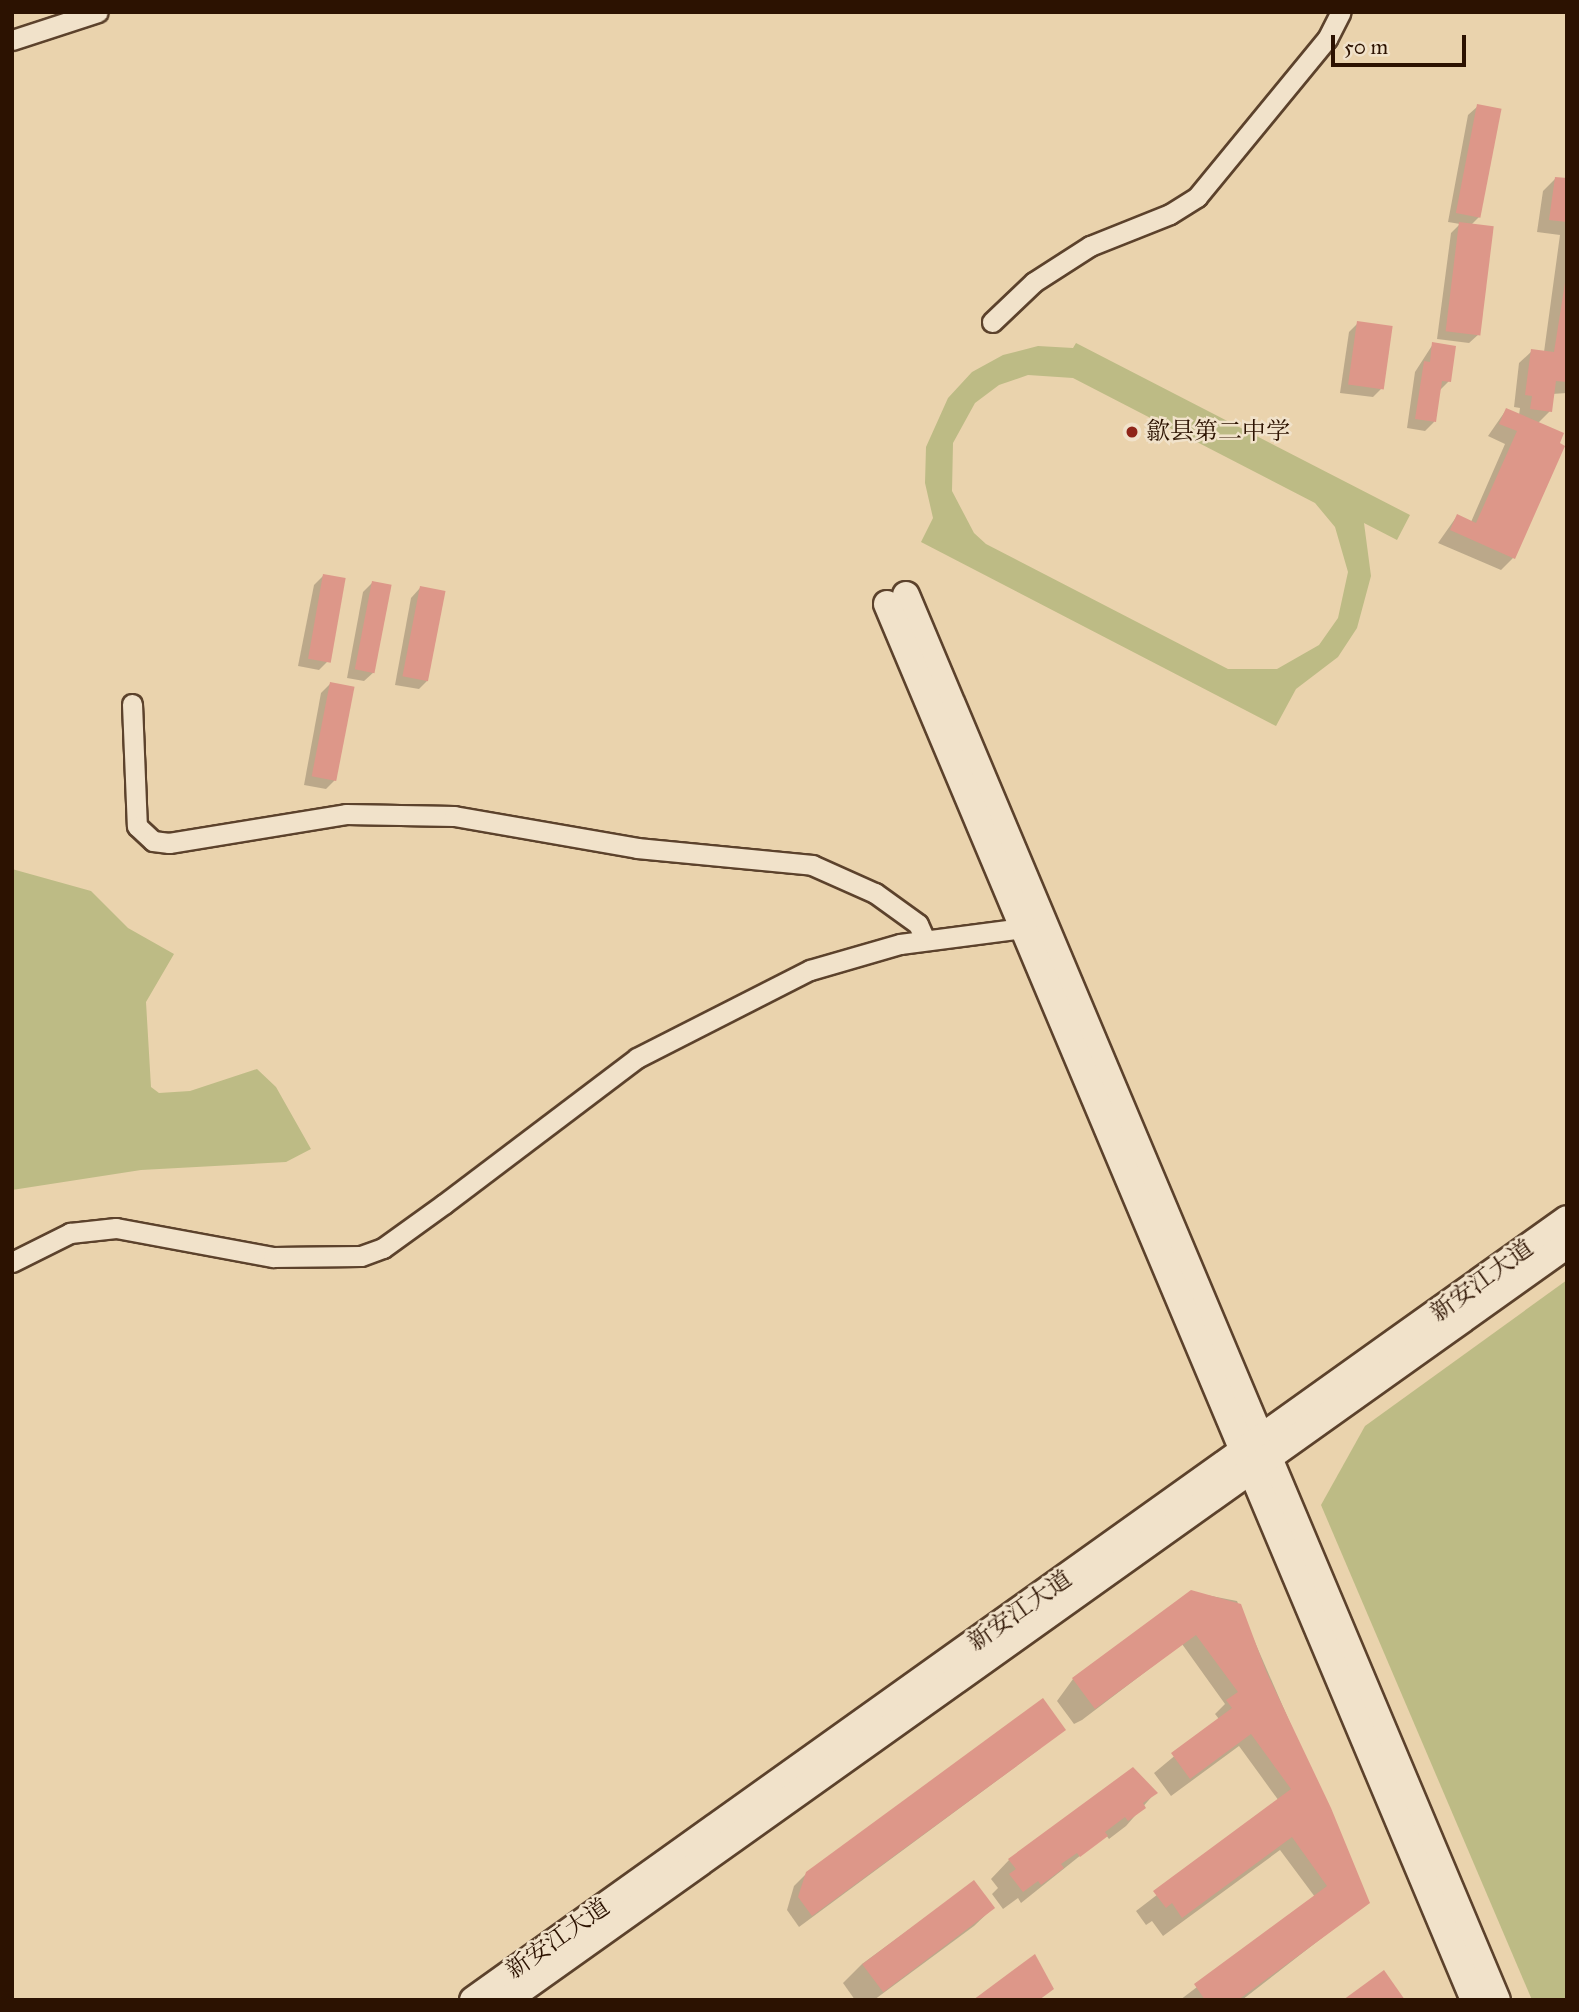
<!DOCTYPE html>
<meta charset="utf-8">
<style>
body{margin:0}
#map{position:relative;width:1579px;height:2012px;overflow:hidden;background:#ead3ad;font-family:"IM FELL Great Primer","Noto Serif SC",serif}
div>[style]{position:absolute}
.green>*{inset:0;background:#bdbb85}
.shadow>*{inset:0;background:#0003}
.building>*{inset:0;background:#dd9789;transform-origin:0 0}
.roads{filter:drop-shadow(2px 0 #5c422c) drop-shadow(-2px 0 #5c422c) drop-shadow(0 2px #5c422c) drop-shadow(0 -2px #5c422c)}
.street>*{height:19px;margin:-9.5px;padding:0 9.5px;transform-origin:9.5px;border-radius:9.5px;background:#f1e2ca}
.secondary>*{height:26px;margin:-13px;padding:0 13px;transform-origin:13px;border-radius:13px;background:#f1e2ca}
.dots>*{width:19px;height:19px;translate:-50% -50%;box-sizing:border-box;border:4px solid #f1e2ca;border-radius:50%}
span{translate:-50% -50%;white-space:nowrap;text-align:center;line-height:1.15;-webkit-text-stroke:5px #f1e2ca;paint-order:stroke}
.poi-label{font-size:24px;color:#2c1201}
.left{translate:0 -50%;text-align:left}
.street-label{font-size:24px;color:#2c1201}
.frame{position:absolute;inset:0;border:14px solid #2c1201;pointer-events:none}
.scale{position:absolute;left:1331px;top:35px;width:135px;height:32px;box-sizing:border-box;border:4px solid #2c1201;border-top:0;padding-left:9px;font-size:21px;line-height:24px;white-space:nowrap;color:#2c1201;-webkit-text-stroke:5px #f1e2ca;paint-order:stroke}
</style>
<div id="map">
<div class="green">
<i style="clip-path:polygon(evenodd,1076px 343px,1410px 515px,1397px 540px,1364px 523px,1371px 576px,1357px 628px,1338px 657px,1296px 689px,1276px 726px,921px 542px,933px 518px,925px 483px,926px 447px,948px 398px,972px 372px,1003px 355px,1038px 346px,1073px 348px,1076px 343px,1028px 375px,1073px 378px,1315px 503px,1335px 527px,1348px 572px,1338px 618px,1319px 645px,1277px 669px,1228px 669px,986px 544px,974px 533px,952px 491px,953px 443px,975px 403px,999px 385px,1028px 375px)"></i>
<i style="clip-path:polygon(12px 869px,91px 891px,128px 928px,174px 954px,146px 1002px,151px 1087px,159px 1093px,190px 1091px,257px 1069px,276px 1087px,311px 1149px,286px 1162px,141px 1170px,12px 1190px)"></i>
<i style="clip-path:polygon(1567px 1280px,1567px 2000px,1532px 2000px,1321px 1505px,1365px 1426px)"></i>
</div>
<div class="shadow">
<i style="clip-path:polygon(1478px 106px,1479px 217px,1471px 225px,1479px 334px,1469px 343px,1437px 339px,1451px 233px,1460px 224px,1448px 222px,1468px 115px)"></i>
<i style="clip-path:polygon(1555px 179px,1567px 180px,1567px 393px,1552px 394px,1550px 411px,1537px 424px,1513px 558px,1501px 570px,1438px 543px,1457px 516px,1471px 522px,1505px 444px,1488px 436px,1506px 410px,1519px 415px,1520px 408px,1514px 407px,1519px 363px,1532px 351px,1544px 352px,1560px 235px,1537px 232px,1543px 191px)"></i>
<i style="clip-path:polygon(1358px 323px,1382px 388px,1373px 397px,1340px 393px,1349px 332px)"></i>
<i style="clip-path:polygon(1433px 344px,1449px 381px,1440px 390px,1434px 422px,1425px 431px,1407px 428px,1415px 372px)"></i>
<i style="clip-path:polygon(323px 576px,328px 661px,319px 670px,298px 666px,314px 585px)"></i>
<i style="clip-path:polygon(372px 583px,374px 672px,364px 681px,347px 678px,363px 592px)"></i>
<i style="clip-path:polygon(420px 588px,428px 680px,419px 689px,395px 685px,411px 598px)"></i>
<i style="clip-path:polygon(330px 684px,335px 780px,326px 789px,304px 785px,321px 693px)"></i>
<i style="clip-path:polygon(1191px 1592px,1237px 1601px,1368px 1902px,1242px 2000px,1180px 2000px,1315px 1897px,1280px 1850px,1163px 1936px,1152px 1921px,1146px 1925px,1136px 1911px,1279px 1801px,1239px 1746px,1171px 1796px,1154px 1773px,1219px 1719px,1215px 1714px,1225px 1704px,1182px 1644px,1082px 1720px,1074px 1724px,1057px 1701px,1073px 1679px)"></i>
<i style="clip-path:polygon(1041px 1748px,799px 1927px,787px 1910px,794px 1886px,807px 1873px)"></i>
<i style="clip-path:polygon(1155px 1793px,1126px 1826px,1109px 1839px,1106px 1835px,1021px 1903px,1018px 1898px,1003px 1909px,992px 1894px,998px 1888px,991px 1879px,1009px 1860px)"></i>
<i style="clip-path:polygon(974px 1882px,993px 1908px,974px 1926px,874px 2000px,855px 2000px,843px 1983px,862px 1964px)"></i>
</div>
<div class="building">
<i style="left:1477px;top:104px;width:25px;height:111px;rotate:11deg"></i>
<i style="clip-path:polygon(1555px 177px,1567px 178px,1567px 222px,1549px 220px)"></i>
<i style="left:1459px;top:222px;width:35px;height:110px;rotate:7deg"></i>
<i style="clip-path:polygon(1567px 270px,1567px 382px,1556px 381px,1552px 412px,1530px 409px,1532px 396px,1525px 395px,1531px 349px,1554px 352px)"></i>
<i style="left:1357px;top:321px;width:36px;height:64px;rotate:8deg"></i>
<i style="clip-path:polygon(1432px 342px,1456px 346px,1451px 382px,1442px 381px,1436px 422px,1415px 419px,1424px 361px,1430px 362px)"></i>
<i style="clip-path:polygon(1506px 408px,1564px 433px,1560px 443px,1565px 446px,1515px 559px,1450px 530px,1457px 514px,1476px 523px,1517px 431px,1499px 424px)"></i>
<i style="left:323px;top:574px;width:23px;height:86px;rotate:10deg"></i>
<i style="left:372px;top:581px;width:20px;height:90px;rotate:11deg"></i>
<i style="left:420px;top:586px;width:26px;height:92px;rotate:11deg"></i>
<i style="left:330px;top:682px;width:25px;height:96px;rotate:11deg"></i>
<i style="clip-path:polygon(1191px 1590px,1241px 1604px,1266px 1671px,1331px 1808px,1370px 1903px,1238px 2000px,1205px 2000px,1194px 1984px,1327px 1886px,1292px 1837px,1182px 1918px,1172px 1903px,1166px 1908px,1153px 1891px,1291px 1789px,1251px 1734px,1190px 1779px,1171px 1753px,1232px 1708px,1226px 1700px,1238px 1692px,1196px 1635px,1095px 1709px,1072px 1678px)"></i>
<i style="clip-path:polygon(1043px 1698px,1066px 1730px,812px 1916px,798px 1897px,806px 1872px)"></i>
<i style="clip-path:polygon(1133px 1767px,1158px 1793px,1143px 1803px,1146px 1808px,1128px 1821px,1125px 1817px,1105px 1832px,1108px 1836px,1080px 1857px,1077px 1853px,1061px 1864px,1064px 1868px,1041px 1885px,1038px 1881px,1023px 1892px,1009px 1874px,1016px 1869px,1008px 1859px)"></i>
<i style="left:974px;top:1880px;width:35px;height:140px;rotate:53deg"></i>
<i style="clip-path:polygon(1035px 1954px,1054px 1989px,1039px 2000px,973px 2000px)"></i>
<i style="clip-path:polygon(1384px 1970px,1405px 2000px,1343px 2000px)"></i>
</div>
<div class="roads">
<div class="street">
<i style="left:12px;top:40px;width:90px;rotate:-18deg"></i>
<i style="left:992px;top:322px;width:58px;rotate:-43.6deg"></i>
<i style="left:1034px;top:282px;width:67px;rotate:-32.7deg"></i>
<i style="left:1090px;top:246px;width:86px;rotate:-21.8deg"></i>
<i style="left:1170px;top:214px;width:32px;rotate:-32deg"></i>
<i style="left:1197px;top:197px;width:205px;rotate:-50.6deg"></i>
<i style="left:1327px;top:39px;width:30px;rotate:-63deg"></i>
<i style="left:132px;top:704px;width:122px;rotate:87.7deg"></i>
<i style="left:137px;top:826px;width:22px;rotate:43deg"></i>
<i style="left:153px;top:841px;width:16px;rotate:7deg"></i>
<i style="left:169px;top:843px;width:179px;rotate:-9.3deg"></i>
<i style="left:346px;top:814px;width:108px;rotate:1.1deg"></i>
<i style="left:454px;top:816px;width:186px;rotate:9.9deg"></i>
<i style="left:637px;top:848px;width:176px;rotate:5.5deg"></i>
<i style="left:812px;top:865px;width:69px;rotate:24deg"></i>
<i style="left:875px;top:893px;width:53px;rotate:35.8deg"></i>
<i style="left:918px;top:924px;width:17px;rotate:66deg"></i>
<i style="left:12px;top:1262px;width:65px;rotate:-26.6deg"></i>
<i style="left:70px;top:1233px;width:46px;rotate:-6.2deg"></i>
<i style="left:116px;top:1228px;width:160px;rotate:10.5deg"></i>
<i style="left:273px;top:1257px;width:88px;rotate:-0.7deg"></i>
<i style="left:361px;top:1256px;width:23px;rotate:-20deg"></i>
<i style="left:383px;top:1248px;width:75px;rotate:-35.8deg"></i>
<i style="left:444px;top:1204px;width:242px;rotate:-37.1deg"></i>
<i style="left:637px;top:1058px;width:194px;rotate:-27deg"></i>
<i style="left:810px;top:970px;width:94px;rotate:-16.1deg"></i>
<i style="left:900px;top:944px;width:124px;rotate:-7.4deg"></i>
</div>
<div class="secondary">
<i style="left:906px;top:595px;width:1524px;rotate:67.19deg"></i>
<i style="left:887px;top:604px;width:1514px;rotate:67.19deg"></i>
<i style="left:473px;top:2000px;width:1344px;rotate:-35.52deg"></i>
<i style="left:507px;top:2000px;width:1301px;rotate:-35.46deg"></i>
</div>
</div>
<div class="dots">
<i style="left:1132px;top:432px;background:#8f2418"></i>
</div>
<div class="poi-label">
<span class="left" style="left:1146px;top:432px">歙县第二中学</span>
</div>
<div class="street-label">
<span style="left:1482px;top:1281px;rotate:-36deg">新安江大道</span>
<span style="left:1020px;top:1611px;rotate:-35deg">新安江大道</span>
<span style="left:558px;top:1939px;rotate:-35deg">新安江大道</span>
</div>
<div class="frame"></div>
<div class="scale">50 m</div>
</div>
